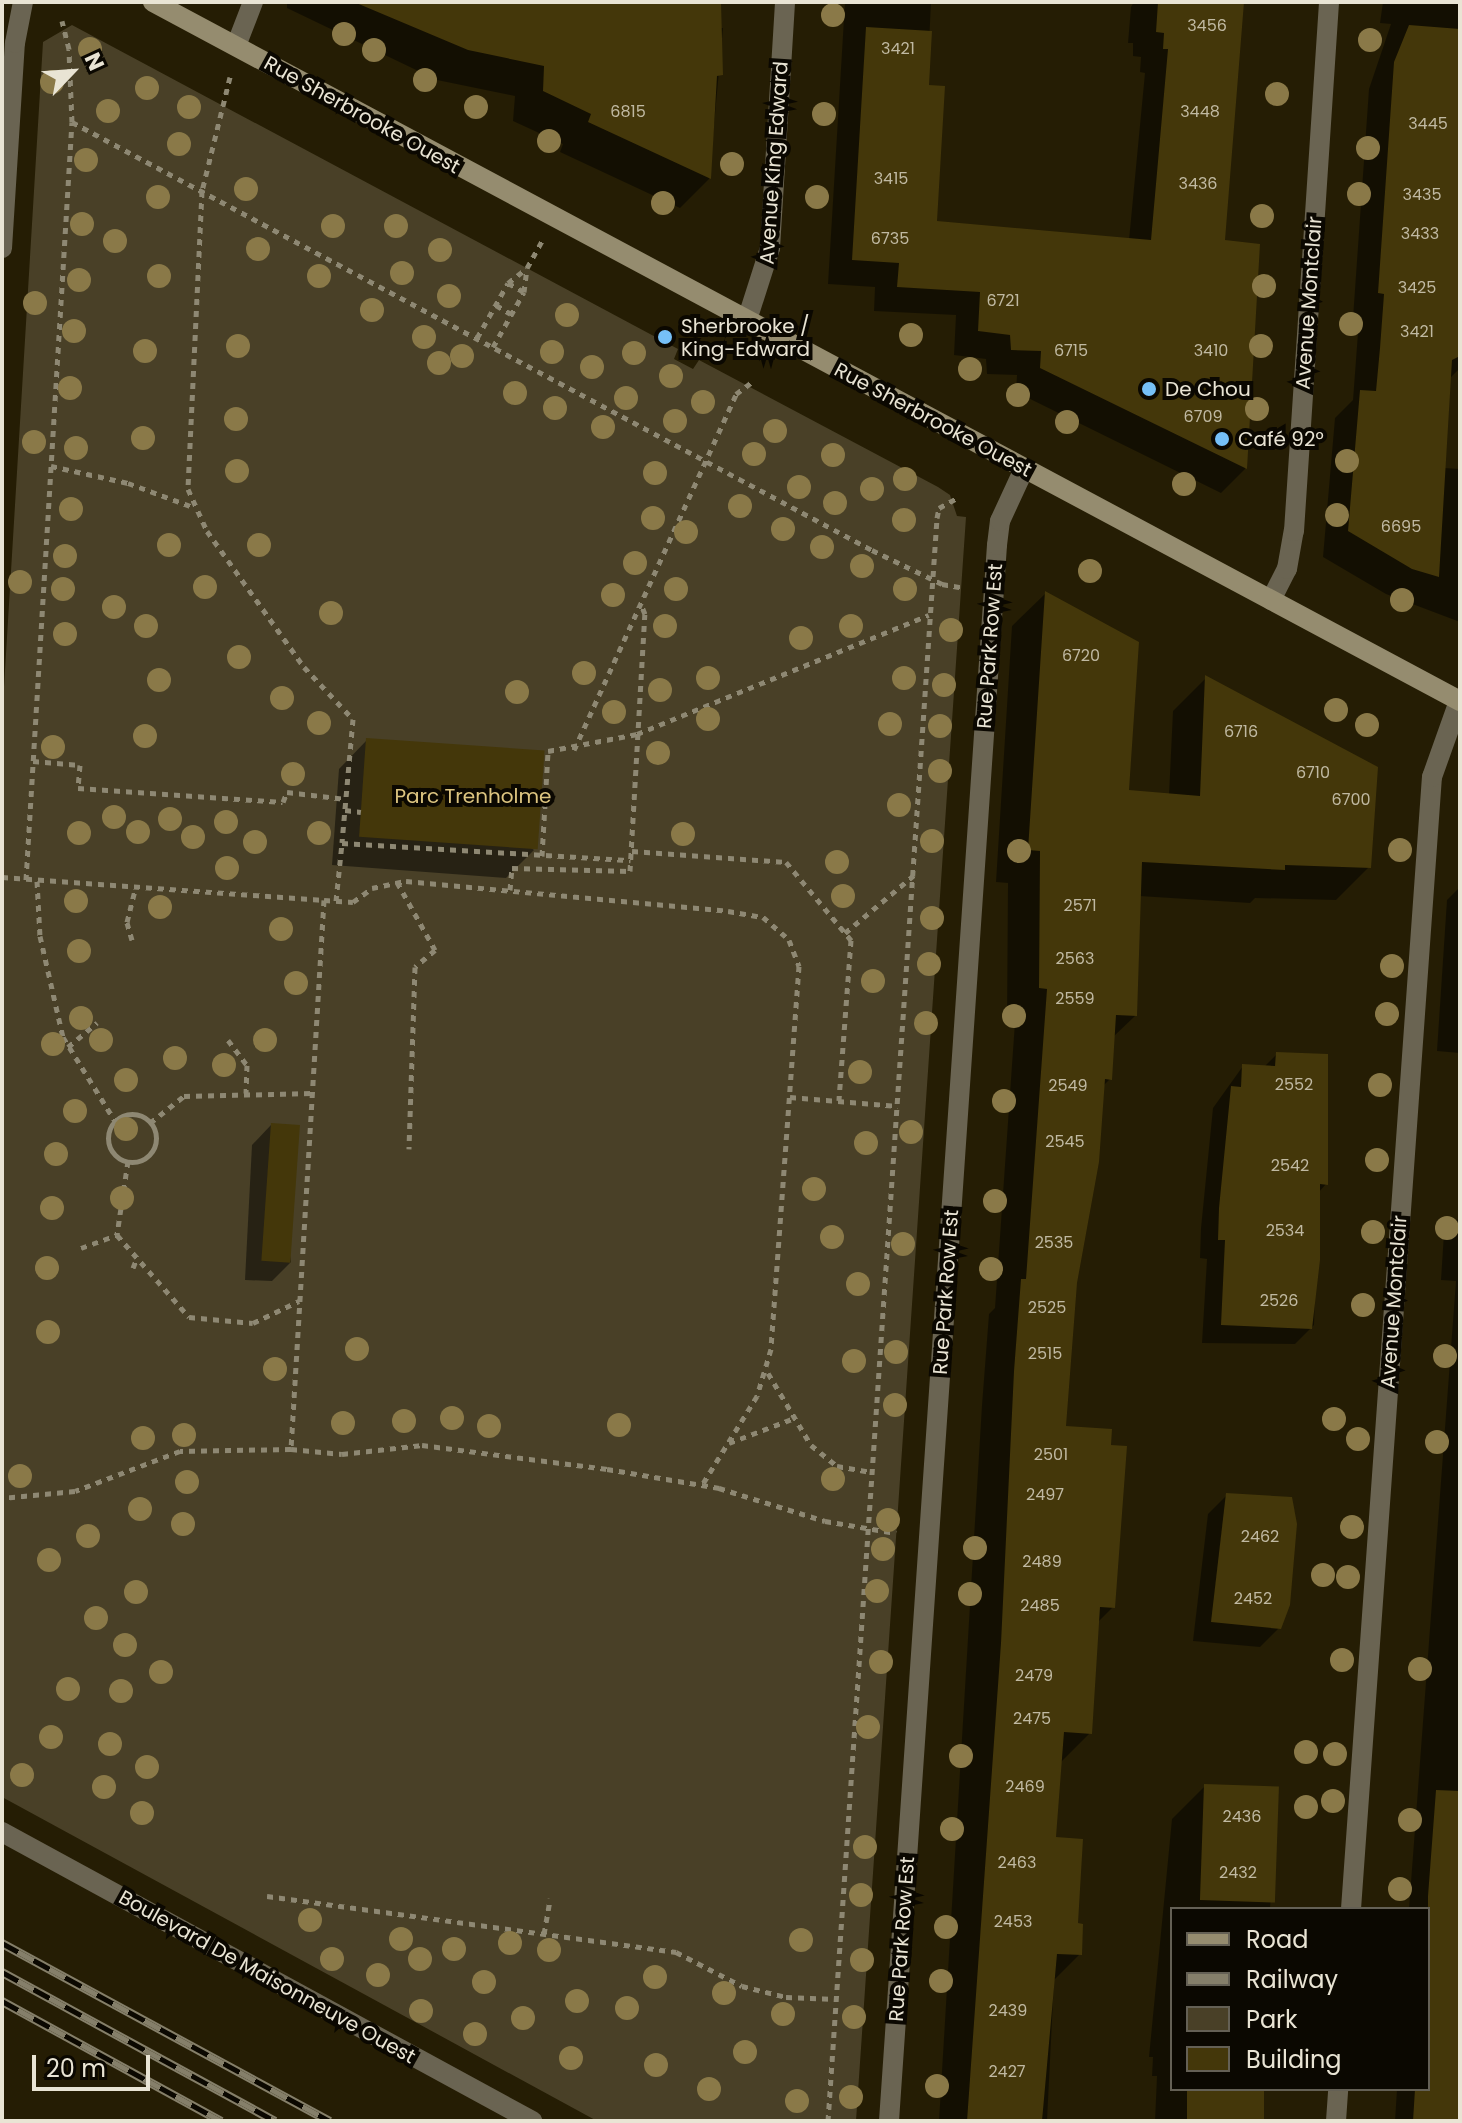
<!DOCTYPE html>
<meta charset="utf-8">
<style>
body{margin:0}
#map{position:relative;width:1462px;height:2123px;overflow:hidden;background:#251d04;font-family:Poppins,sans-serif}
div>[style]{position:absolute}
.green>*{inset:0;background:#494027}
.shadow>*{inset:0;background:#0007}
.building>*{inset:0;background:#44370a;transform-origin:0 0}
.path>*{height:5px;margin-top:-2.5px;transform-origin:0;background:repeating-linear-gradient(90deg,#8e8873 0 6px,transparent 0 12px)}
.path>.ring{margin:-2.5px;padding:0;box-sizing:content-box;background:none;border:5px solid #8e8873;border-radius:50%}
.minor>*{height:20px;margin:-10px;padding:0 10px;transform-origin:10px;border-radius:10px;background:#6a6452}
.tertiary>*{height:20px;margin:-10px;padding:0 10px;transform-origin:10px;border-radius:10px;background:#6a6452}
.secondary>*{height:20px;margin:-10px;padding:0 10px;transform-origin:10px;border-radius:10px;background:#958c6f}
.rail>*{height:9px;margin-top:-4.5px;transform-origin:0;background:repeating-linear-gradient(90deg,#0b0801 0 18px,#857f6a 0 36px);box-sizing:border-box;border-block:2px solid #857f6a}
.trees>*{width:24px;height:24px;margin:-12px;border-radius:50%;background:#8a7948}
.dots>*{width:22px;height:22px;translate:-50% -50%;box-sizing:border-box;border:4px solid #0b0801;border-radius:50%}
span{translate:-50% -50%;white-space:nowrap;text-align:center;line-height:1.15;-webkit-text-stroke:8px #0b0801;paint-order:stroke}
.number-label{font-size:16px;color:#c0b9a2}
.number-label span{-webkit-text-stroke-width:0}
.street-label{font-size:20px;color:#e9e4d4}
.poi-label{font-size:20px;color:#e9e4d4}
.left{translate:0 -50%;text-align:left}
.park-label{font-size:20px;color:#ddc580}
.frame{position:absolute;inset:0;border:4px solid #e9e4d4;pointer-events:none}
.legend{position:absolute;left:1170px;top:1907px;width:260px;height:184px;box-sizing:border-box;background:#0b0801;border:2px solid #646055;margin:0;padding:10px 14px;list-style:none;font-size:24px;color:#e9e4d4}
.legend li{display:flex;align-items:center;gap:16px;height:40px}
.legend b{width:40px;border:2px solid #646055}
.north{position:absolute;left:32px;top:32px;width:80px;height:80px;-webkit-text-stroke:6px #0b0801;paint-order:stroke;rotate:65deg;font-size:22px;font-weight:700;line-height:32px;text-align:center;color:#e9e4d4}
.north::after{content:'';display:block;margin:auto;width:28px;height:36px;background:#e9e4d4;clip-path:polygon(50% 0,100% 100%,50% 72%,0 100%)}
.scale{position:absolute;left:32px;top:2055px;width:118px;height:36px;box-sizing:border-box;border:4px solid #e9e4d4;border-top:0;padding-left:10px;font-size:24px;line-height:28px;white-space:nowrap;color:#e9e4d4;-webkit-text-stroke:6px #0b0801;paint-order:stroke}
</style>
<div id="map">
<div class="green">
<i style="clip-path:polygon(72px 25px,678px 349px,674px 359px,693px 369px,699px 360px,938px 487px,950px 495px,957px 516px,966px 517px,856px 2121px,597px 2121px,2px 1797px,2px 720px,43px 42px)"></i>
</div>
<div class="shadow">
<i style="clip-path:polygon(287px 2px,719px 2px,718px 28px,723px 28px,709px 179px,680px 208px,560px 152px,563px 144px,513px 121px,515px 96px,437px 80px,287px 8px)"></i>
<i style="clip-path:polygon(845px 2px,931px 2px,927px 87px,935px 223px,1129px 240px,1145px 73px,1140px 72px,1141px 57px,1133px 56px,1133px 43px,1128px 43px,1131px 7px,1134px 2px,1241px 2px,1222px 242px,1258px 245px,1245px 469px,1221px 493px,1016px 392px,1017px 375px,987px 374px,986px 359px,954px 355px,956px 315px,874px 311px,875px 287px,828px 284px)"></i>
<i style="clip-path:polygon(1383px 2px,1460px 2px,1460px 368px,1449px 379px,1444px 468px,1460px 469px,1460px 622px,1386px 594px,1323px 557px,1335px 418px,1353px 400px,1359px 319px,1353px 318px,1369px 89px,1391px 24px,1380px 23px)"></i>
<i style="clip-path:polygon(1045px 594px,1127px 792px,1169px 795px,1173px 711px,1206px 678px,1369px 867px,1336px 900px,1255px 898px,1250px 903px,1139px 896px,1135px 1016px,1112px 1038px,1110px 1079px,1102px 1087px,1075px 1283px,1064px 1428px,1113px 1607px,1097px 1623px,1090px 1733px,1059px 1764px,1054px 1839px,1080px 1954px,1054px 1980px,1047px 2121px,939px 2121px,982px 1405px,989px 1314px,995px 1308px,1015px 1022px,1007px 1021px,1008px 883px,996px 882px,1012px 626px)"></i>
<i style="clip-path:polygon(367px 740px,534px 850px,506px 878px,332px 865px,339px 769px)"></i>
<i style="clip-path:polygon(1460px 887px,1460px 1053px,1437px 1051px,1447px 900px)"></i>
<i style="clip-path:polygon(1277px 1054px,1326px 1184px,1318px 1193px,1314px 1325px,1295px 1344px,1202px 1343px,1207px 1259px,1200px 1258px,1201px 1228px,1213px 1108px,1243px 1066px,1264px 1067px)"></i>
<i style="clip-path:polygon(271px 1125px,291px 1262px,272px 1281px,245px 1280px,252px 1145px)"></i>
<i style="clip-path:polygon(1460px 1200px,1460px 2121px,1395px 2121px,1397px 2089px,1428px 2089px,1428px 1909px,1409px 1909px,1456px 1281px,1441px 1280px,1444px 1233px,1459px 1218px)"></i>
<i style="clip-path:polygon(1227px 1495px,1279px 1628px,1260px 1647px,1193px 1641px,1208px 1514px)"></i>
<i style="clip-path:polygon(1205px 1786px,1277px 1788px,1270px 1909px,1172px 1909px,1172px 2089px,1260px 2089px,1258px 2121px,1155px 2121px,1157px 2076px,1152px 2076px,1153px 2057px,1149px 2057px,1172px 1819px)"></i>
</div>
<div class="building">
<i style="clip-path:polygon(354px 2px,721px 2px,723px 75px,717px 76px,711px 179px,588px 122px,591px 114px,543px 91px,544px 66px,468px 50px)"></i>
<i style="clip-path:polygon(1158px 2px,1244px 2px,1225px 240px,1260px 244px,1247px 469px,1040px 368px,1041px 351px,1011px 350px,1010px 335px,978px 331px,980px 292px,897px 287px,899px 263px,852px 260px,866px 27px,932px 31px,929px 85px,945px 86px,937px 221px,1151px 240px,1168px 49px,1163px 49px,1164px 33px,1156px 32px)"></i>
<i style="clip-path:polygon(1409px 25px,1460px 29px,1460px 356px,1452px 360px,1439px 577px,1412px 569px,1348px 531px,1360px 390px,1376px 391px,1380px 348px,1384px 294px,1378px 293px,1394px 62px)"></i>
<i style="clip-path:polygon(1045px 591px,1139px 642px,1129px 790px,1200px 796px,1205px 675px,1378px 767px,1371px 868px,1285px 865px,1285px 870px,1142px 862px,1137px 1016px,1116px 1015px,1112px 1080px,1105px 1079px,1099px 1162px,1077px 1283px,1066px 1426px,1112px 1429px,1111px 1445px,1127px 1446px,1115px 1608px,1100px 1607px,1092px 1734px,1064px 1732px,1056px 1837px,1083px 1839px,1078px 1923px,1083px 1924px,1082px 1955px,1057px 1954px,1042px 2121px,967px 2121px,1001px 1643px,1014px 1371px,1021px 1279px,1026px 1279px,1047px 989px,1039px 988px,1040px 851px,1028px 850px)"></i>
<i style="left:366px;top:738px;width:179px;height:99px;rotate:4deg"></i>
<i style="clip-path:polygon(1276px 1052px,1328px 1054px,1328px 1185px,1320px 1184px,1320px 1260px,1312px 1329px,1221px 1325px,1225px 1240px,1218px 1240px,1219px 1208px,1231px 1086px,1241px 1087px,1242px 1064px,1275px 1066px)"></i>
<i style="left:271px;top:1123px;width:29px;height:138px;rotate:4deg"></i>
<i style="clip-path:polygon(1226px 1493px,1292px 1497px,1297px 1524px,1290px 1605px,1281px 1629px,1211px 1622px)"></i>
<i style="left:1204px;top:1784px;width:75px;height:116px;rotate:2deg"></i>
<i style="clip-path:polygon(1436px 1790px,1460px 1791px,1460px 2121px,1413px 2121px,1415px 2089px,1428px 2089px,1428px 1896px)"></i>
<i style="left:1187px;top:2089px;width:77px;height:32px"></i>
</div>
<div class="path">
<i style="left:230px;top:77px;width:117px;rotate:103.8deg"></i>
<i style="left:202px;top:191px;width:298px;rotate:92.7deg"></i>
<i style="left:188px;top:489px;width:46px;rotate:65.7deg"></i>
<i style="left:207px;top:531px;width:167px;rotate:54.5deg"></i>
<i style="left:304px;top:667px;width:71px;rotate:46.7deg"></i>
<i style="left:353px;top:719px;width:124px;rotate:95.1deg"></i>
<i style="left:342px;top:843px;width:289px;rotate:3.4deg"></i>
<i style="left:72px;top:122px;width:907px;rotate:28.15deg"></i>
<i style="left:872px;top:550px;width:78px;rotate:25.9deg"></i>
<i style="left:942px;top:584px;width:23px;rotate:10deg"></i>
<i style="left:508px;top:283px;width:18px;rotate:29deg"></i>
<i style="left:496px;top:305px;width:17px;rotate:31deg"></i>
<i style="left:477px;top:338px;width:63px;rotate:-60.6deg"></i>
<i style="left:508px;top:283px;width:23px;rotate:-38deg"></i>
<i style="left:493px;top:347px;width:63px;rotate:-60.6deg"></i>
<i style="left:524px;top:292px;width:24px;rotate:-83deg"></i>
<i style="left:527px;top:268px;width:31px;rotate:-61deg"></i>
<i style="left:51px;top:466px;width:79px;rotate:12.4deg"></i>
<i style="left:128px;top:483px;width:69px;rotate:20.3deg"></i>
<i style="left:574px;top:750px;width:391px;rotate:-65.5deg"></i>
<i style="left:736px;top:394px;width:20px;rotate:-37deg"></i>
<i style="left:33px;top:761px;width:47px;rotate:4.9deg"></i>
<i style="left:80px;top:765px;width:23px;rotate:95deg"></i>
<i style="left:78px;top:788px;width:205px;rotate:3.9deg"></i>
<i style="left:283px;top:802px;width:11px;rotate:-68deg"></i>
<i style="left:287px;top:792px;width:59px;rotate:6.8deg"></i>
<i style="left:345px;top:810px;width:16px;rotate:7deg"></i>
<i style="left:632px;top:851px;width:154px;rotate:4.1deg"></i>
<i style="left:786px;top:862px;width:102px;rotate:50.2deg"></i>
<i style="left:851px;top:940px;width:161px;rotate:94.3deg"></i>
<i style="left:542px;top:856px;width:105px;rotate:-86.7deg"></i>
<i style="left:548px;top:751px;width:91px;rotate:-10.8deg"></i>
<i style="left:637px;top:734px;width:315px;rotate:-22.2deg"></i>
<i style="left:2px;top:877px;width:323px;rotate:4.1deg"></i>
<i style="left:324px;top:900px;width:550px;rotate:93.44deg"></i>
<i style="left:291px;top:1449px;width:111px;rotate:179deg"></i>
<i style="left:180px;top:1451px;width:112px;rotate:159.1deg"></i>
<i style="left:75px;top:1491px;width:73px;rotate:174.5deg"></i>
<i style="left:26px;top:880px;width:759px;rotate:-86.53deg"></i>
<i style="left:72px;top:122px;width:73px;rotate:-92.4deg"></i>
<i style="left:69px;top:49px;width:29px;rotate:-104deg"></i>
<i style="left:37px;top:881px;width:55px;rotate:86.9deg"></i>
<i style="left:40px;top:936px;width:104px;rotate:77.2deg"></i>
<i style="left:63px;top:1037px;width:99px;rotate:58.2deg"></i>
<i style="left:397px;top:882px;width:78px;rotate:60.8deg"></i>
<i style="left:435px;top:950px;width:26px;rotate:140deg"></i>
<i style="left:415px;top:967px;width:182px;rotate:91.9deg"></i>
<i style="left:510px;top:890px;width:22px;rotate:-85deg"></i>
<i style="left:512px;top:868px;width:118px;rotate:1.5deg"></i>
<i style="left:630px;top:871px;width:257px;rotate:-86.7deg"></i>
<i style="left:645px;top:614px;width:11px;rotate:-112deg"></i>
<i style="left:324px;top:900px;width:29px;rotate:4deg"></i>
<i style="left:353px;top:902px;width:24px;rotate:-36deg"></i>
<i style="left:372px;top:888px;width:35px;rotate:-12deg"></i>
<i style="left:406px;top:881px;width:323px;rotate:5.3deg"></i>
<i style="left:728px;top:911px;width:36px;rotate:10deg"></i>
<i style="left:763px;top:917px;width:35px;rotate:41deg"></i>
<i style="left:789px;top:940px;width:28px;rotate:69deg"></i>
<i style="left:799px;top:966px;width:384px;rotate:94.2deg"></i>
<i style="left:771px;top:1349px;width:49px;rotate:106.6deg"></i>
<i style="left:757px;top:1396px;width:105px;rotate:121.7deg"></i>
<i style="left:336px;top:901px;width:58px;rotate:-84.1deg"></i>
<i style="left:845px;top:933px;width:90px;rotate:-40deg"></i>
<i style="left:132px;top:940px;width:19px;rotate:-106deg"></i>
<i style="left:127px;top:922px;width:36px;rotate:-76deg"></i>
<i style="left:228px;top:1040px;width:31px;rotate:53deg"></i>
<i style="left:247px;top:1065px;width:28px;rotate:92deg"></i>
<i style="left:68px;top:1047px;width:38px;rotate:-40deg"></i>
<i style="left:790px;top:1097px;width:108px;rotate:4.8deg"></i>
<i class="ring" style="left:108px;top:1114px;width:43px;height:43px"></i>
<i style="left:150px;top:1123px;width:43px;rotate:-38.5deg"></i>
<i style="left:184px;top:1096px;width:128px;rotate:-1.3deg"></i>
<i style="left:128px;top:1161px;width:75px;rotate:98.5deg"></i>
<i style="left:117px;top:1235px;width:109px;rotate:48.7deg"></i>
<i style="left:189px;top:1317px;width:64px;rotate:5.4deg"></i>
<i style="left:253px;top:1323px;width:51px;rotate:-25.6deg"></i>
<i style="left:81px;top:1248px;width:38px;rotate:-20deg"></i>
<i style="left:133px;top:1268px;width:9px;rotate:-69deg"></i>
<i style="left:768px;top:1373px;width:84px;rotate:59.2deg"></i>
<i style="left:811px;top:1445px;width:33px;rotate:39deg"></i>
<i style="left:837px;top:1466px;width:36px;rotate:10deg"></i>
<i style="left:729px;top:1443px;width:67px;rotate:-20.9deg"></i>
<i style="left:291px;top:1449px;width:51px;rotate:5.6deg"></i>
<i style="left:342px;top:1454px;width:81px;rotate:-6.4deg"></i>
<i style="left:422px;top:1445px;width:187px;rotate:7.4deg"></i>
<i style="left:607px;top:1469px;width:114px;rotate:9.6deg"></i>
<i style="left:719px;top:1488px;width:111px;rotate:17.3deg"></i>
<i style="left:825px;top:1521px;width:72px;rotate:9.6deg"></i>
<i style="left:267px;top:1896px;width:413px;rotate:7.8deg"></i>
<i style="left:676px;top:1952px;width:74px;rotate:27.3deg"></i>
<i style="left:742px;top:1986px;width:45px;rotate:14deg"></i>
<i style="left:786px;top:1997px;width:50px;rotate:2.3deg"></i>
<i style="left:544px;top:1934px;width:36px;rotate:-80deg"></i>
<i style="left:828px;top:2121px;width:1607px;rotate:-86.11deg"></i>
<i style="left:937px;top:518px;width:10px;rotate:-79deg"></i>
<i style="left:939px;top:508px;width:23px;rotate:-29deg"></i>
</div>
<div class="minor">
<i style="left:236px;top:46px;width:47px;rotate:-68.9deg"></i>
<i style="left:2px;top:248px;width:205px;rotate:-86.4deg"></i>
<i style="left:15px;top:43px;width:42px;rotate:-79deg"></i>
<i style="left:747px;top:320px;width:76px;rotate:-72.3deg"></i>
<i style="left:770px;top:248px;width:246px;rotate:-86.5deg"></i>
<i style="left:1271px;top:600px;width:35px;rotate:-63deg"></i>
<i style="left:1287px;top:569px;width:39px;rotate:-80deg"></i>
<i style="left:1294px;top:531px;width:530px;rotate:-86.21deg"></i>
<i style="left:1351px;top:1909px;width:1135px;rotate:-85.91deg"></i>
<i style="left:1432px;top:777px;width:81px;rotate:-70.4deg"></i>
<i style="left:889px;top:2121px;width:1580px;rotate:-86.08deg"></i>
<i style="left:997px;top:545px;width:24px;rotate:-83deg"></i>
<i style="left:1000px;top:521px;width:57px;rotate:-65.2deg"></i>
<i style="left:1336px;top:2121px;width:32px;rotate:-86deg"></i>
</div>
<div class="tertiary">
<i style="left:2px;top:1832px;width:604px;rotate:28.6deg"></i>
</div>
<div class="secondary">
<i style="left:153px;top:2px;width:1482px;rotate:28.14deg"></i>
</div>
<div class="rail">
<i style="left:2px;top:1943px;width:373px;rotate:28.5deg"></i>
<i style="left:2px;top:1972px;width:311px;rotate:28.6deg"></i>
<i style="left:2px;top:2001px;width:250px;rotate:28.7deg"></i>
</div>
<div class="trees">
<i style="left:833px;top:15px"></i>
<i style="left:344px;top:34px"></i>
<i style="left:1370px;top:40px"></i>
<i style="left:90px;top:49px"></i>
<i style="left:374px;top:50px"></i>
<i style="left:425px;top:80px"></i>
<i style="left:52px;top:82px"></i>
<i style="left:147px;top:88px"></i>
<i style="left:1277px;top:94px"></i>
<i style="left:189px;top:107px"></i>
<i style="left:476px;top:107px"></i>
<i style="left:108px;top:111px"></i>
<i style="left:824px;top:114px"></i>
<i style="left:549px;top:141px"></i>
<i style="left:179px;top:144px"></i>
<i style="left:1368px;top:148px"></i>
<i style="left:86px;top:160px"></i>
<i style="left:732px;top:164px"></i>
<i style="left:246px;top:189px"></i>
<i style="left:1359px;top:194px"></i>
<i style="left:158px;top:197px"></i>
<i style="left:817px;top:197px"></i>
<i style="left:663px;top:203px"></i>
<i style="left:1262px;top:216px"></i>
<i style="left:82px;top:224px"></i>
<i style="left:333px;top:226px"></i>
<i style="left:396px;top:226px"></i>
<i style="left:115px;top:241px"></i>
<i style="left:258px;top:249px"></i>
<i style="left:440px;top:250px"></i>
<i style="left:402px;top:273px"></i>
<i style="left:159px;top:276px"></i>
<i style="left:319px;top:276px"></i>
<i style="left:79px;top:280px"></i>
<i style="left:1264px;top:286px"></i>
<i style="left:449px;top:296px"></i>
<i style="left:35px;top:303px"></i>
<i style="left:372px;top:310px"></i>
<i style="left:567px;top:315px"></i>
<i style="left:1351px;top:324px"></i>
<i style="left:74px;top:331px"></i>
<i style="left:911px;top:335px"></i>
<i style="left:424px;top:337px"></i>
<i style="left:238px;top:346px"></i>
<i style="left:1261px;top:346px"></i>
<i style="left:145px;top:351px"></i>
<i style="left:552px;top:352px"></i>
<i style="left:634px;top:353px"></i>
<i style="left:462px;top:356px"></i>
<i style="left:439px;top:363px"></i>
<i style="left:592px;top:367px"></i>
<i style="left:970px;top:369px"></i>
<i style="left:671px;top:376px"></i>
<i style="left:70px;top:388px"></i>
<i style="left:515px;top:393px"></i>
<i style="left:1018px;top:395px"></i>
<i style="left:626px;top:398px"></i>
<i style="left:703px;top:402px"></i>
<i style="left:555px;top:408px"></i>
<i style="left:1257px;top:409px"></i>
<i style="left:236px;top:419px"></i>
<i style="left:675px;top:421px"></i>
<i style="left:1067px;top:422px"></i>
<i style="left:603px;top:427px"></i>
<i style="left:775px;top:431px"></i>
<i style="left:143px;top:438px"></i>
<i style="left:34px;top:442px"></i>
<i style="left:76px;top:448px"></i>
<i style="left:754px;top:454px"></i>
<i style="left:833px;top:455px"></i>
<i style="left:1347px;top:461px"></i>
<i style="left:237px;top:471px"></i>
<i style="left:655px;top:473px"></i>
<i style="left:905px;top:479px"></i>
<i style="left:1184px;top:484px"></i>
<i style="left:799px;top:487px"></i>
<i style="left:872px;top:489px"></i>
<i style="left:835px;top:503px"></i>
<i style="left:740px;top:506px"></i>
<i style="left:71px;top:509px"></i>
<i style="left:1337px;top:515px"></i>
<i style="left:653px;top:518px"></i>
<i style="left:904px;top:520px"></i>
<i style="left:783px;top:529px"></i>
<i style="left:686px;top:532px"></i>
<i style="left:169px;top:545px"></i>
<i style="left:259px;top:545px"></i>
<i style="left:822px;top:547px"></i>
<i style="left:65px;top:556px"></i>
<i style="left:635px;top:563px"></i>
<i style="left:862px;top:566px"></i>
<i style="left:1090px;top:571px"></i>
<i style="left:20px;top:582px"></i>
<i style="left:205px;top:587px"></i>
<i style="left:63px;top:589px"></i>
<i style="left:676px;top:589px"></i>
<i style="left:905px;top:589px"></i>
<i style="left:613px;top:595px"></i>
<i style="left:1402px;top:600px"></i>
<i style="left:114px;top:607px"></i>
<i style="left:331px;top:613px"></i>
<i style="left:146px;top:626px"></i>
<i style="left:665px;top:626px"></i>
<i style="left:851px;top:626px"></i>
<i style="left:951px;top:630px"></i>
<i style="left:65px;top:634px"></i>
<i style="left:801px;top:638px"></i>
<i style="left:239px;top:657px"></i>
<i style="left:584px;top:673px"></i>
<i style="left:708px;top:678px"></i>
<i style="left:904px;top:678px"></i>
<i style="left:159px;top:680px"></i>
<i style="left:944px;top:685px"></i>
<i style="left:660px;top:690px"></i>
<i style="left:517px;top:692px"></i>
<i style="left:282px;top:698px"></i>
<i style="left:1336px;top:710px"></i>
<i style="left:614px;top:712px"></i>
<i style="left:708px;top:719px"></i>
<i style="left:319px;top:723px"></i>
<i style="left:890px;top:724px"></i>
<i style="left:1367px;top:725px"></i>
<i style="left:940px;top:726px"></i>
<i style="left:145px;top:736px"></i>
<i style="left:53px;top:747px"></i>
<i style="left:658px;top:753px"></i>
<i style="left:940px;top:771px"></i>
<i style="left:293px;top:774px"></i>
<i style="left:899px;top:805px"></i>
<i style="left:114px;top:817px"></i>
<i style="left:170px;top:819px"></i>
<i style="left:226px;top:822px"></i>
<i style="left:138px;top:832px"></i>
<i style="left:79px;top:833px"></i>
<i style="left:319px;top:833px"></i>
<i style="left:683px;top:834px"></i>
<i style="left:193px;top:837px"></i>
<i style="left:932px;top:841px"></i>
<i style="left:255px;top:842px"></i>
<i style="left:1400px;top:850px"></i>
<i style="left:1019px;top:851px"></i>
<i style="left:837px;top:862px"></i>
<i style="left:227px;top:868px"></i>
<i style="left:843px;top:896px"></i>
<i style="left:76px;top:901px"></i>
<i style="left:160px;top:907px"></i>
<i style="left:932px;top:918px"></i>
<i style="left:281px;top:929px"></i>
<i style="left:79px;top:951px"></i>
<i style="left:929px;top:964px"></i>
<i style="left:1392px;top:966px"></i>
<i style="left:873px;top:981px"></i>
<i style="left:296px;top:983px"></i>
<i style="left:1387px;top:1014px"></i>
<i style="left:1014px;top:1016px"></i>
<i style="left:81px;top:1018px"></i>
<i style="left:926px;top:1023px"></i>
<i style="left:101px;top:1040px"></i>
<i style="left:265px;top:1040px"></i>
<i style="left:53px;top:1044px"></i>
<i style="left:175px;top:1058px"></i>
<i style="left:224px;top:1065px"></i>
<i style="left:860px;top:1072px"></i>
<i style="left:126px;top:1080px"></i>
<i style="left:1380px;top:1085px"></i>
<i style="left:1004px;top:1101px"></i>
<i style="left:75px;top:1111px"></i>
<i style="left:126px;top:1129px"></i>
<i style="left:911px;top:1132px"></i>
<i style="left:866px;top:1143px"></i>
<i style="left:56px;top:1154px"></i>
<i style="left:1377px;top:1160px"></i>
<i style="left:814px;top:1189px"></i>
<i style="left:122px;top:1198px"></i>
<i style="left:995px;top:1201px"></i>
<i style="left:52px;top:1208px"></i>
<i style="left:1447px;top:1228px"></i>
<i style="left:1373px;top:1232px"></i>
<i style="left:832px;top:1237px"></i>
<i style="left:903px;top:1244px"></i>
<i style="left:47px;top:1268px"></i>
<i style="left:991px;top:1269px"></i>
<i style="left:858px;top:1284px"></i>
<i style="left:1363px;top:1305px"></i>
<i style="left:48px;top:1332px"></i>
<i style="left:357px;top:1349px"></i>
<i style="left:896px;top:1352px"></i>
<i style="left:1445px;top:1356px"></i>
<i style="left:854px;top:1361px"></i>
<i style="left:275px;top:1369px"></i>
<i style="left:895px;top:1405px"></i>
<i style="left:452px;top:1418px"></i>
<i style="left:1334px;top:1419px"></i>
<i style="left:404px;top:1421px"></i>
<i style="left:343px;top:1423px"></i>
<i style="left:619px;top:1425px"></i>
<i style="left:489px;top:1426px"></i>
<i style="left:184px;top:1435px"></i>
<i style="left:143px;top:1438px"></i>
<i style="left:1358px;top:1439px"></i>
<i style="left:1437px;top:1442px"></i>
<i style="left:20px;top:1476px"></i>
<i style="left:833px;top:1479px"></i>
<i style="left:187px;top:1482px"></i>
<i style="left:140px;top:1509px"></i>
<i style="left:888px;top:1520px"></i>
<i style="left:183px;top:1524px"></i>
<i style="left:1352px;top:1527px"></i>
<i style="left:88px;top:1536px"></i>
<i style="left:975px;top:1548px"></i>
<i style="left:883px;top:1549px"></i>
<i style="left:49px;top:1560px"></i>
<i style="left:1323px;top:1575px"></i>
<i style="left:1348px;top:1577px"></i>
<i style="left:877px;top:1591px"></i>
<i style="left:136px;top:1592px"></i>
<i style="left:970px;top:1594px"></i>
<i style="left:96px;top:1618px"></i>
<i style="left:125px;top:1645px"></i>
<i style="left:1342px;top:1660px"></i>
<i style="left:881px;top:1662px"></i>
<i style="left:1420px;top:1669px"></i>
<i style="left:161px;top:1672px"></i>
<i style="left:68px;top:1689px"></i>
<i style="left:121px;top:1691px"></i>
<i style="left:868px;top:1727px"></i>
<i style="left:51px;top:1737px"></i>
<i style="left:110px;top:1744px"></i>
<i style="left:1306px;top:1752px"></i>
<i style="left:1335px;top:1754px"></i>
<i style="left:961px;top:1756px"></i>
<i style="left:147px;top:1767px"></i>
<i style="left:22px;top:1775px"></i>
<i style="left:104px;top:1787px"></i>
<i style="left:1333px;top:1801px"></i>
<i style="left:1306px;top:1807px"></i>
<i style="left:142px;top:1813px"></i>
<i style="left:1410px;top:1820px"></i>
<i style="left:952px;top:1829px"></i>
<i style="left:865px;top:1847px"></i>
<i style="left:1400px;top:1889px"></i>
<i style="left:861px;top:1895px"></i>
<i style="left:310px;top:1920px"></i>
<i style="left:946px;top:1927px"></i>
<i style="left:401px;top:1939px"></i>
<i style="left:801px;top:1940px"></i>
<i style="left:510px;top:1943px"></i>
<i style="left:454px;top:1949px"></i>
<i style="left:549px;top:1950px"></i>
<i style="left:332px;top:1959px"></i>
<i style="left:420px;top:1959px"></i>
<i style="left:862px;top:1960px"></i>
<i style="left:378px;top:1975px"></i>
<i style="left:655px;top:1977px"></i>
<i style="left:941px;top:1981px"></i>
<i style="left:484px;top:1982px"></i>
<i style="left:724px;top:1993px"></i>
<i style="left:577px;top:2001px"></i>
<i style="left:627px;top:2008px"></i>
<i style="left:421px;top:2011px"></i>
<i style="left:783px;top:2014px"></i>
<i style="left:854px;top:2017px"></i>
<i style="left:523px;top:2018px"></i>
<i style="left:475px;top:2034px"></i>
<i style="left:745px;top:2052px"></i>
<i style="left:571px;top:2058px"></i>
<i style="left:656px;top:2065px"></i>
<i style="left:937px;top:2086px"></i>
<i style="left:709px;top:2089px"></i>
<i style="left:851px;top:2097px"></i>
<i style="left:797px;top:2101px"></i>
</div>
<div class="dots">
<i style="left:665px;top:337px;background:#76c0f7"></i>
<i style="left:1149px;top:389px;background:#76c0f7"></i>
<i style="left:1222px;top:439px;background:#76c0f7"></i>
</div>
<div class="number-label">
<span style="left:1207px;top:26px">3456</span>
<span style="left:898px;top:49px">3421</span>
<span style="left:628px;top:112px">6815</span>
<span style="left:1200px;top:112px">3448</span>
<span style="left:1428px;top:124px">3445</span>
<span style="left:891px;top:179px">3415</span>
<span style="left:1198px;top:184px">3436</span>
<span style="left:1422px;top:195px">3435</span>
<span style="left:1420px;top:234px">3433</span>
<span style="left:890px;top:239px">6735</span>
<span style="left:1417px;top:288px">3425</span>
<span style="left:1003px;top:301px">6721</span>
<span style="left:1417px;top:332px">3421</span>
<span style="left:1071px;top:351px">6715</span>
<span style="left:1211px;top:351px">3410</span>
<span style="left:1203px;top:417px">6709</span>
<span style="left:1401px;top:527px">6695</span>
<span style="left:1081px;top:656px">6720</span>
<span style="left:1241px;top:732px">6716</span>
<span style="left:1313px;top:773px">6710</span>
<span style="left:1351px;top:800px">6700</span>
<span style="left:1080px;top:906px">2571</span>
<span style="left:1075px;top:959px">2563</span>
<span style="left:1075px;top:999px">2559</span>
<span style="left:1294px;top:1085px">2552</span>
<span style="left:1068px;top:1086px">2549</span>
<span style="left:1065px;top:1142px">2545</span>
<span style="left:1290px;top:1166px">2542</span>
<span style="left:1285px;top:1231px">2534</span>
<span style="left:1054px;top:1243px">2535</span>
<span style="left:1279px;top:1301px">2526</span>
<span style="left:1047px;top:1308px">2525</span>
<span style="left:1045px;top:1354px">2515</span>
<span style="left:1051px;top:1455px">2501</span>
<span style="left:1045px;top:1495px">2497</span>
<span style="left:1260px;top:1537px">2462</span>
<span style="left:1042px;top:1562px">2489</span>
<span style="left:1253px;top:1599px">2452</span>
<span style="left:1040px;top:1606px">2485</span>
<span style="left:1034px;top:1676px">2479</span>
<span style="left:1032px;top:1719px">2475</span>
<span style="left:1025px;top:1787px">2469</span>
<span style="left:1242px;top:1817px">2436</span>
<span style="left:1017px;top:1863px">2463</span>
<span style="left:1238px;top:1873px">2432</span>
<span style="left:1013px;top:1922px">2453</span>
<span style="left:1008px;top:2011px">2439</span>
<span style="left:1007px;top:2072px">2427</span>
</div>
<div class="street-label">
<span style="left:362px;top:115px;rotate:29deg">Rue Sherbrooke Ouest</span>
<span style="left:774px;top:163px;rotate:-86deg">Avenue King Edward</span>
<span style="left:1309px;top:303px;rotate:-86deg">Avenue Montclair</span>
<span style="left:933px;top:420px;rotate:28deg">Rue Sherbrooke Ouest</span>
<span style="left:990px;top:646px;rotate:-86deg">Rue Park Row Est</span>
<span style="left:946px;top:1292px;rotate:-86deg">Rue Park Row Est</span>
<span style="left:1394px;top:1302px;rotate:-86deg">Avenue Montclair</span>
<span style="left:902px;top:1939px;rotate:-86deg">Rue Park Row Est</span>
<span style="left:267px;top:1977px;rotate:29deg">Boulevard De Maisonneuve Ouest</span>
</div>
<div class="poi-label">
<span class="left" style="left:681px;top:338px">Sherbrooke /<br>King-Edward</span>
<span class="left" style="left:1165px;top:389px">De Chou</span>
<span class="left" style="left:1238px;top:439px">Café 92°</span>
</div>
<div class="park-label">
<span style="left:473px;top:796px">Parc Trenholme</span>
</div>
<div class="frame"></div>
<ul class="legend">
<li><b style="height:10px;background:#958c6f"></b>Road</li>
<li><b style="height:10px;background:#857f6a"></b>Railway</li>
<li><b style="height:22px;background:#494027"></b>Park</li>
<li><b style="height:22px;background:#44370a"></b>Building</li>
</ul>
<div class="north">N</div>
<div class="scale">20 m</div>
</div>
